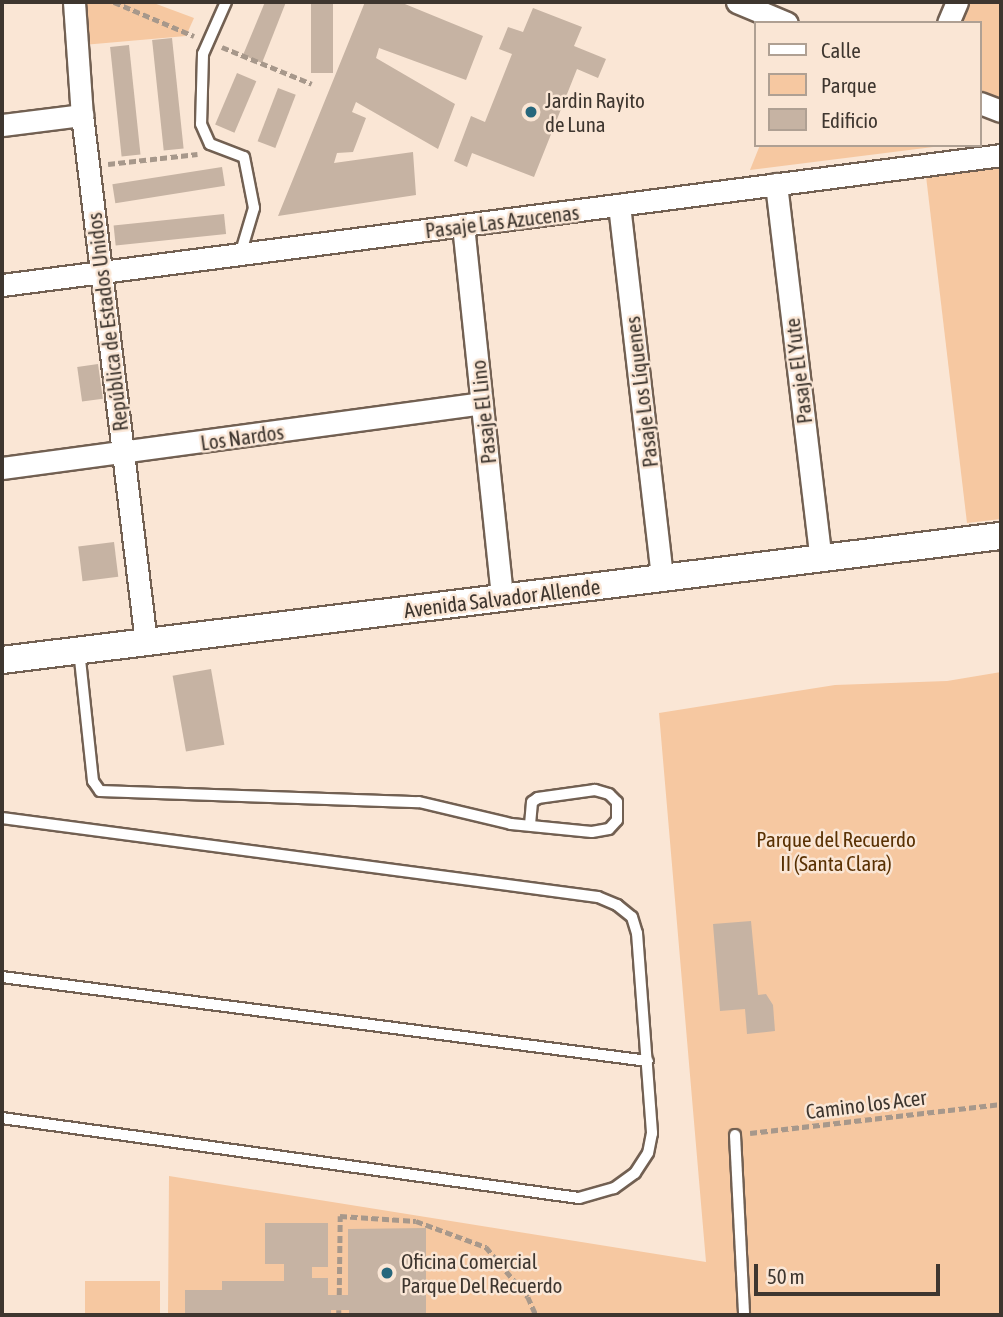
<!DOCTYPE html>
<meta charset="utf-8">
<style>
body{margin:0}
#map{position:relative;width:1003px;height:1317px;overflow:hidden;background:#fae6d5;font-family:"Asap Condensed",sans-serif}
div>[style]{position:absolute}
.green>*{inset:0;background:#f6c8a1;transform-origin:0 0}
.building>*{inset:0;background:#c6b3a3;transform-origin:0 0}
.path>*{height:4.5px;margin-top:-2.25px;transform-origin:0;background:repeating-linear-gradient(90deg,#a7988b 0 7px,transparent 0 10.5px)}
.roads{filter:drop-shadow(2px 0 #726052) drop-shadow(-2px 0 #726052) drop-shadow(0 2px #726052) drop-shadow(0 -2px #726052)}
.service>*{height:10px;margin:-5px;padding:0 5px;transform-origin:5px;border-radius:5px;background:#fff}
.minor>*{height:21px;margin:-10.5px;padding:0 10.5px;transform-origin:10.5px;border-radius:10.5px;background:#fff}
.tertiary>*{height:26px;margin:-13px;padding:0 13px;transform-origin:13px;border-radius:13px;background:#fff}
.dots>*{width:19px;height:19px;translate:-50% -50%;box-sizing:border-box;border:4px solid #fae6d5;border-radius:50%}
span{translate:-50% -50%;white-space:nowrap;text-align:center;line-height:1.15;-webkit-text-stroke:5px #fae6d5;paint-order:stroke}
.poi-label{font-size:21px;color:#3e362f}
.left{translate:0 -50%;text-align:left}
.street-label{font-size:21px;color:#3e362f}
.park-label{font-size:21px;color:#593103}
.frame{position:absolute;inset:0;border:4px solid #3e362f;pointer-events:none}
.legend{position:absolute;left:754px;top:21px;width:228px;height:126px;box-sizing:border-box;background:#fae6d5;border:2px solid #afa093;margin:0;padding:9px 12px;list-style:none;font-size:21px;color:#3e362f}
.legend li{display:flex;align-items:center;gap:14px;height:35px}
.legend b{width:35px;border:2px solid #afa093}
.scale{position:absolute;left:754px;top:1264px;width:186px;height:32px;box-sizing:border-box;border:4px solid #3e362f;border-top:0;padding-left:9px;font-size:21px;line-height:24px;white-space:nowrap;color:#3e362f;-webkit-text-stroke:5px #fae6d5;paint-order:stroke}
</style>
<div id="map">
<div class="green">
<i style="clip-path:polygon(82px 2px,151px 2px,194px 18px,186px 36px,83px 45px)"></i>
<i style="clip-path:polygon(965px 2px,1001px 2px,1001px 103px,980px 93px,980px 23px,956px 23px)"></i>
<i style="clip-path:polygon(760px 145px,949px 145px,750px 170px)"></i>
<i style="clip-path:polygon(1001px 167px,1001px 519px,967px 523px,926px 176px)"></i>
<i style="clip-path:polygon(1001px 672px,1001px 1315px,168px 1315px,169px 1176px,706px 1262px,659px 713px,835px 685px,947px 681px)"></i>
<i style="left:160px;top:1281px;width:32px;height:75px;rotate:90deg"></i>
</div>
<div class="building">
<i style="clip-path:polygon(265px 2px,286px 2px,262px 63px,243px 55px)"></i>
<i style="left:311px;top:2px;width:22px;height:71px"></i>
<i style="clip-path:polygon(365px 2px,400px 2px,483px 36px,466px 80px,379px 48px,376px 58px,455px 104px,438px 149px,356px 102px,352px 112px,366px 118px,353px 152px,337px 153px,334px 163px,413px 152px,416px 195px,278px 216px)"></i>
<i style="clip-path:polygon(533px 8px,582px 27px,574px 46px,606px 59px,598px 78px,577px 69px,534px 177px,472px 153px,467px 167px,454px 161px,471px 116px,485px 122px,512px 54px,499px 49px,508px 27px,523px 32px)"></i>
<i style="left:172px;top:38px;width:111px;height:20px;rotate:84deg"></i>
<i style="left:129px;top:45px;width:110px;height:19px;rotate:84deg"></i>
<i style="left:237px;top:73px;width:21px;height:56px;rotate:23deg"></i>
<i style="left:278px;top:88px;width:19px;height:57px;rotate:21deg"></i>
<i style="left:222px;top:167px;width:19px;height:111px;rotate:81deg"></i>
<i style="left:224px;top:214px;width:20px;height:111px;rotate:84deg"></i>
<i style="left:98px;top:364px;width:35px;height:21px;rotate:82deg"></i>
<i style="left:114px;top:542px;width:35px;height:36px;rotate:83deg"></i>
<i style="left:211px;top:669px;width:77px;height:39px;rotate:80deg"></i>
<i style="clip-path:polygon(751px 921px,758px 995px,766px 994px,773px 1005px,775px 1031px,747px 1034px,745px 1009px,720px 1011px,713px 924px)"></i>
<i style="clip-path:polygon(265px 1223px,328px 1223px,328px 1267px,312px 1267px,312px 1278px,328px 1278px,328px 1295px,348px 1295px,348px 1229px,426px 1228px,426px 1315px,349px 1315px,349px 1310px,331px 1310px,331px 1315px,185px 1315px,185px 1290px,222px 1290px,222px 1281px,284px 1281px,284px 1264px,265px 1264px)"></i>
</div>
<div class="path">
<i style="left:114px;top:2px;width:87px;rotate:23deg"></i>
<i style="left:222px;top:47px;width:97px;rotate:22.3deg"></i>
<i style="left:108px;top:164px;width:90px;rotate:-6.4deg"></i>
<i style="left:750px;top:1133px;width:253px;rotate:-6.6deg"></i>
<i style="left:339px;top:1295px;width:79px;rotate:-89.3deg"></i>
<i style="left:340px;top:1216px;width:76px;rotate:3.8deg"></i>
<i style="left:416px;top:1221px;width:75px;rotate:20.4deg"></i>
<i style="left:486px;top:1247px;width:65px;rotate:50deg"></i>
<i style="left:528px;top:1297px;width:20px;rotate:66deg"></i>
<i style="left:339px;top:1310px;width:5px;rotate:90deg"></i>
</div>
<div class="roads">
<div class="service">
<i style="left:226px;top:2px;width:57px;rotate:113.9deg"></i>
<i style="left:203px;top:54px;width:70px;rotate:91.6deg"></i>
<i style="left:201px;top:124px;width:22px;rotate:66deg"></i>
<i style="left:210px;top:144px;width:36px;rotate:21deg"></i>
<i style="left:244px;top:157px;width:52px;rotate:78.9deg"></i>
<i style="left:254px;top:208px;width:49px;rotate:106.6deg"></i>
<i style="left:79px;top:650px;width:132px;rotate:83.9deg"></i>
<i style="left:93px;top:781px;width:12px;rotate:55deg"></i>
<i style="left:100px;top:791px;width:319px;rotate:2deg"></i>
<i style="left:419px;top:802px;width:95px;rotate:13.4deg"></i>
<i style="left:511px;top:824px;width:81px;rotate:5.6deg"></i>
<i style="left:592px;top:832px;width:17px;rotate:-10deg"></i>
<i style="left:609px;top:829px;width:12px;rotate:-48deg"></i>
<i style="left:617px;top:820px;width:18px;rotate:-90deg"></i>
<i style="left:617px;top:802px;width:11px;rotate:-135deg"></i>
<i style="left:609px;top:794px;width:15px;rotate:-164deg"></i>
<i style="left:595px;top:790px;width:58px;rotate:172deg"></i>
<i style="left:538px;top:798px;width:7px;rotate:146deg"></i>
<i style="left:532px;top:802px;width:23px;rotate:95deg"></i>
<i style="left:2px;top:818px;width:601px;rotate:7.55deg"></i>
<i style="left:598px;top:897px;width:21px;rotate:23deg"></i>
<i style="left:617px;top:905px;width:19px;rotate:39deg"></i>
<i style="left:632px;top:917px;width:17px;rotate:73deg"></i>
<i style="left:637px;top:933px;width:201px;rotate:85.7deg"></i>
<i style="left:652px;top:1133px;width:20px;rotate:101deg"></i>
<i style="left:648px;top:1153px;width:24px;rotate:123deg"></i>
<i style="left:635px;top:1173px;width:26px;rotate:144deg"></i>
<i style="left:614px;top:1188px;width:36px;rotate:164deg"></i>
<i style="left:579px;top:1198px;width:583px;rotate:-172.11deg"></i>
<i style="left:2px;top:977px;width:651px;rotate:7.41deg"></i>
<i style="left:735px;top:1135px;width:180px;rotate:87.1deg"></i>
</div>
<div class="minor">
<i style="left:74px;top:2px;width:113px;rotate:86deg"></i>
<i style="left:82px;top:115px;width:531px;rotate:83.08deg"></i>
<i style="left:737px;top:2px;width:54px;rotate:22.8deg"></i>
<i style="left:948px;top:23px;width:23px;rotate:-67deg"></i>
<i style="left:980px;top:103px;width:22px;rotate:21deg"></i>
<i style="left:2px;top:125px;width:81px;rotate:-7.1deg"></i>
<i style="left:776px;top:184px;width:378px;rotate:83.2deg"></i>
<i style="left:619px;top:205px;width:375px;rotate:83.4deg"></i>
<i style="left:463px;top:225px;width:375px;rotate:84deg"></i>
<i style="left:2px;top:285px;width:1007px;rotate:-7.41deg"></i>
<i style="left:2px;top:468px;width:484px;rotate:-7.7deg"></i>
</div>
<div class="tertiary">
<i style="left:2px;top:660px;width:1007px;rotate:-7.08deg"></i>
</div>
</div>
<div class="dots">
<i style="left:531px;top:112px;background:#27677c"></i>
<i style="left:387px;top:1273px;background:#27677c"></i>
</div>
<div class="poi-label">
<span class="left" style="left:545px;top:112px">Jardin Rayito<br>de Luna</span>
<span class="left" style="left:401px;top:1273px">Oficina Comercial<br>Parque Del Recuerdo</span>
</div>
<div class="street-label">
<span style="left:502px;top:221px;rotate:-7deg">Pasaje Las Azucenas</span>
<span style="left:107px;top:322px;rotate:-97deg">República de Estados Unidos</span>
<span style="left:798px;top:371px;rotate:-97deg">Pasaje El Yute</span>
<span style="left:641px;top:392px;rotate:-97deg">Pasaje Los Líquenes</span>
<span style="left:483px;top:412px;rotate:-96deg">Pasaje El Lino</span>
<span style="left:242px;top:437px;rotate:-8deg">Los Nardos</span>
<span style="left:502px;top:598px;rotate:-7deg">Avenida Salvador Allende</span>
<span style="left:866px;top:1104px;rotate:-7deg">Camino los Acer</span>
</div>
<div class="park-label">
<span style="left:836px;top:851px">Parque del Recuerdo<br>II (Santa Clara)</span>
</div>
<div class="frame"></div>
<ul class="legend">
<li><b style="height:9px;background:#fff"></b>Calle</li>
<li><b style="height:19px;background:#f6c8a1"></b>Parque</li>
<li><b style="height:19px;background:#c6b3a3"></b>Edificio</li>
</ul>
<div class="scale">50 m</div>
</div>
